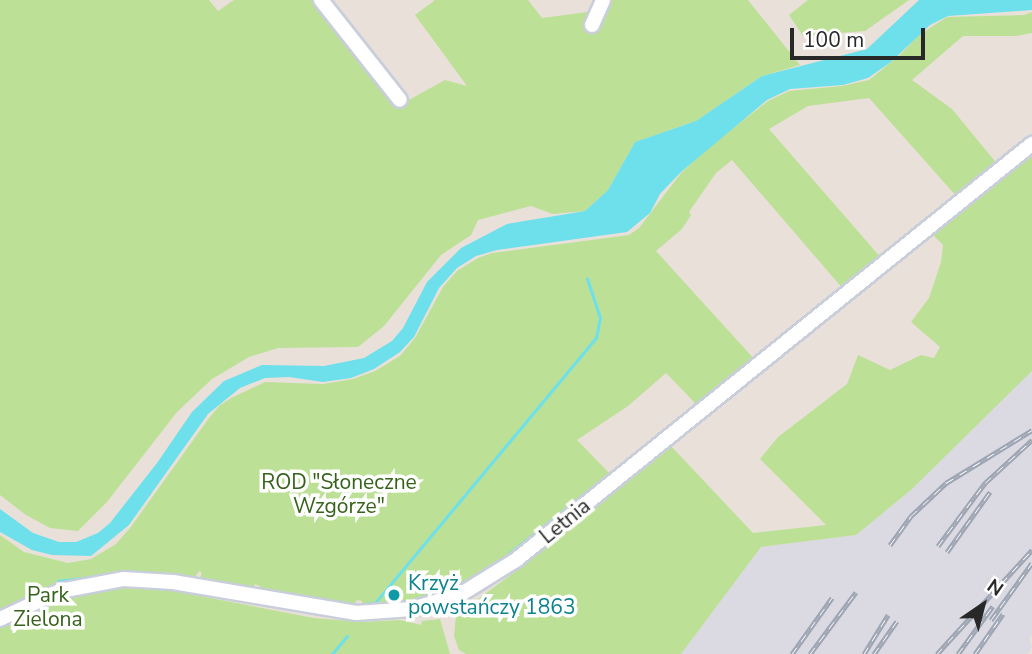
<!DOCTYPE html>
<meta charset="utf-8">
<style>
body{margin:0}
#map{position:relative;width:1032px;height:654px;overflow:hidden;background:#eae0da;font-family:"Nunito Sans",sans-serif}
div>[style]{position:absolute}
.industrial>*{inset:0;background:#dbdae3}
.green>*{inset:0;background:#bce096}
.water>*{inset:0;background:#6de0eb}
.stream>*{height:2.5px;margin:-1.25px;padding:0 1.25px;transform-origin:1.25px;border-radius:1.25px;background:#6de0eb}
.roads{filter:drop-shadow(2px 0 #c8ceda) drop-shadow(-2px 0 #c8ceda) drop-shadow(0 2px #c8ceda) drop-shadow(0 -2px #c8ceda)}
.minor>*{height:14px;margin:-7px;padding:0 7px;transform-origin:7px;border-radius:7px;background:#fff}
.rail>*{height:5px;margin-top:-2.5px;transform-origin:0;background:repeating-linear-gradient(90deg,#fff 0 8px,#9da4b2 0 16px);box-sizing:border-box;border-block:2px solid #9da4b2}
.dots>*{width:19px;height:19px;translate:-50% -50%;box-sizing:border-box;border:4px solid #fff;border-radius:50%}
span{translate:-50% -50%;white-space:nowrap;text-align:center;line-height:1.15;-webkit-text-stroke:7px #fff;paint-order:stroke}
.park-label{font-size:21px;color:#36621b}
.street-label{font-size:21px;color:#282828}
.culture-label{font-size:21px;color:#0d838f}
.left{translate:0 -50%;text-align:left}
.north{position:absolute;left:948px;top:570px;width:70px;height:70px;-webkit-text-stroke:5px #fff;paint-order:stroke;rotate:35deg;font-size:19px;font-weight:700;line-height:28px;text-align:center;color:#282828}
.north::after{content:'';display:block;margin:auto;width:24px;height:32px;background:#282828;clip-path:polygon(50% 0,100% 100%,50% 72%,0 100%)}
.scale{position:absolute;left:790px;top:28px;width:135px;height:32px;box-sizing:border-box;border:4px solid #282828;border-top:0;padding-left:9px;font-size:21px;line-height:24px;white-space:nowrap;color:#282828;-webkit-text-stroke:5px #fff;paint-order:stroke}
</style>
<div id="map">
<div class="industrial">
<i style="clip-path:polygon(1032px 371px,1032px 634px,1029px 640px,1032px 647px,1028px 654px,681px 654px,761px 547px,856px 535px,911px 490px)"></i>
</div>
<div class="green">
<i style="clip-path:polygon(0 0,209px 0,218px 11px,234px 0,317px 0,398px 106px,445px 80px,467px 86px,415px 15px,435px 0,528px 0,542px 18px,603px 10px,608px 0,748px 0,800px 65px,762px 76px,696px 121px,635px 142px,608px 190px,585px 211px,553px 214px,531px 206px,478px 220px,471px 235px,441px 255px,384px 326px,358px 347px,278px 348px,249px 357px,212px 379px,177px 412px,107px 502px,78px 531px,50px 528px,26px 515px,0 495px)"></i>
<i style="clip-path:polygon(808px 0,909px 0,865px 31px,803px 36px,789px 15px)"></i>
<i style="clip-path:polygon(1032px 12px,1032px 33px,1016px 36px,963px 36px,912px 80px,952px 109px,998px 165px,958px 198px,869px 98px,808px 106px,769px 129px,882px 259px,844px 290px,732px 160px,716px 173px,689px 212px,691px 215px,682px 229px,656px 251px,756px 361px,699px 407px,666px 373px,628px 406px,577px 440px,613px 477px,518px 553px,471px 584px,396px 604px,393px 594px,394px 604px,362px 608px,362px 601px,357px 600px,352px 608px,259px 591px,260px 586px,255px 584px,253px 589px,198px 582px,202px 573px,199px 571px,194px 579px,197px 581px,195px 595px,314px 618px,362px 622px,400px 620px,421px 625px,422px 621px,440px 619px,450px 654px,0 654px,0 535px,24px 552px,68px 563px,91px 559px,116px 544px,130px 528px,209px 418px,219px 406px,231px 398px,265px 382px,323px 384px,353px 379px,375px 371px,400px 356px,415px 338px,443px 287px,457px 271px,478px 258px,492px 253px,629px 235px,639px 228px,681px 173px,709px 147px,768px 101px,789px 91px,842px 86px,869px 80px,900px 55px,919px 35px,947px 17px,1024px 15px)"></i>
<i style="clip-path:polygon(1032px 154px,1032px 371px,911px 490px,856px 535px,761px 547px,681px 654px,466px 654px,459px 650px,454px 636px,456px 615px,516px 571px,671px 446px,753px 533px,826px 525px,760px 459px,778px 437px,847px 384px,858px 355px,890px 370px,921px 355px,934px 358px,940px 347px,911px 322px,929px 298px,941px 262px,943px 245px,933px 235px)"></i>
</div>
<div class="water">
<i style="clip-path:polygon(919px 0,1032px 0,1032px 10px,948px 16px,930px 25px,891px 62px,868px 78px,843px 85px,790px 89px,767px 100px,681px 172px,660px 194px,650px 213px,627px 232px,497px 250px,476px 256px,457px 268px,439px 288px,414px 337px,400px 352px,374px 369px,351px 378px,323px 382px,289px 377px,265px 378px,240px 388px,208px 414px,129px 525px,91px 556px,52px 555px,32px 550px,0 532px,0 509px,33px 533px,59px 542px,76px 542px,98px 533px,110px 523px,157px 463px,192px 412px,224px 381px,262px 365px,324px 366px,364px 358px,392px 341px,403px 328px,427px 282px,461px 248px,507px 224px,585px 211px,608px 190px,635px 142px,696px 121px,762px 76px,867px 49px)"></i>
</div>
<div class="stream">
<i style="left:1010px;top:153px;width:28px;rotate:-39deg"></i>
<i style="left:986px;top:172px;width:14px;rotate:-39deg"></i>
<i style="left:496px;top:564px;width:151px;rotate:-38.5deg"></i>
<i style="left:201px;top:579px;width:52px;rotate:10deg"></i>
<i style="left:58px;top:581px;width:74px;rotate:-7deg"></i>
<i style="left:131px;top:572px;width:42px;rotate:4.1deg"></i>
<i style="left:261px;top:589px;width:92px;rotate:9.4deg"></i>
<i style="left:422px;top:597px;width:51px;rotate:-18.4deg"></i>
<i style="left:364px;top:604px;width:11px;rotate:-5deg"></i>
<i style="left:375px;top:603px;width:345px;rotate:-50.2deg"></i>
<i style="left:596px;top:338px;width:20px;rotate:-79deg"></i>
<i style="left:600px;top:318px;width:41px;rotate:-108.4deg"></i>
<i style="left:332px;top:654px;width:23px;rotate:-50deg"></i>
</div>
<div class="roads">
<div class="minor">
<i style="left:321px;top:0;width:127px;rotate:51.7deg"></i>
<i style="left:592px;top:25px;width:27px;rotate:-66deg"></i>
<i style="left:0;top:619px;width:66px;rotate:-25deg"></i>
<i style="left:60px;top:591px;width:64px;rotate:-10.8deg"></i>
<i style="left:123px;top:579px;width:50px;rotate:3.4deg"></i>
<i style="left:173px;top:582px;width:186px;rotate:9.6deg"></i>
<i style="left:356px;top:613px;width:56px;rotate:-4.1deg"></i>
<i style="left:412px;top:609px;width:51px;rotate:-17deg"></i>
<i style="left:461px;top:594px;width:65px;rotate:-31.7deg"></i>
<i style="left:516px;top:560px;width:663px;rotate:-38.88deg"></i>
</div>
</div>
<div class="rail">
<i style="left:890px;top:545px;width:36px;rotate:-54deg"></i>
<i style="left:911px;top:516px;width:48px;rotate:-43.3deg"></i>
<i style="left:946px;top:483px;width:101px;rotate:-31.6deg"></i>
<i style="left:938px;top:546px;width:79px;rotate:-53.3deg"></i>
<i style="left:985px;top:483px;width:64px;rotate:-42.5deg"></i>
<i style="left:947px;top:552px;width:74px;rotate:-54.4deg"></i>
<i style="left:991px;top:620px;width:70px;rotate:-54.3deg"></i>
<i style="left:792px;top:654px;width:69px;rotate:-54.5deg"></i>
<i style="left:810px;top:654px;width:77px;rotate:-53.4deg"></i>
<i style="left:864px;top:654px;width:46px;rotate:-58.4deg"></i>
<i style="left:874px;top:654px;width:40px;rotate:-55.1deg"></i>
<i style="left:937px;top:654px;width:141px;rotate:-47.6deg"></i>
<i style="left:958px;top:654px;width:59px;rotate:-53.9deg"></i>
<i style="left:975px;top:654px;width:49px;rotate:-55deg"></i>
</div>
<div class="dots">
<i style="left:394px;top:595px;background:#0f9aa8"></i>
</div>
<div class="park-label">
<span style="left:339px;top:494px">ROD "Słoneczne<br>Wzgórze"</span>
<span style="left:48px;top:607px">Park<br>Zielona</span>
</div>
<div class="street-label">
<span style="left:565px;top:521px;rotate:-39deg">Letnia</span>
</div>
<div class="culture-label">
<span class="left" style="left:408px;top:595px">Krzyż<br>powstańczy 1863</span>
</div>
<div class="north">N</div>
<div class="scale">100 m</div>
</div>
